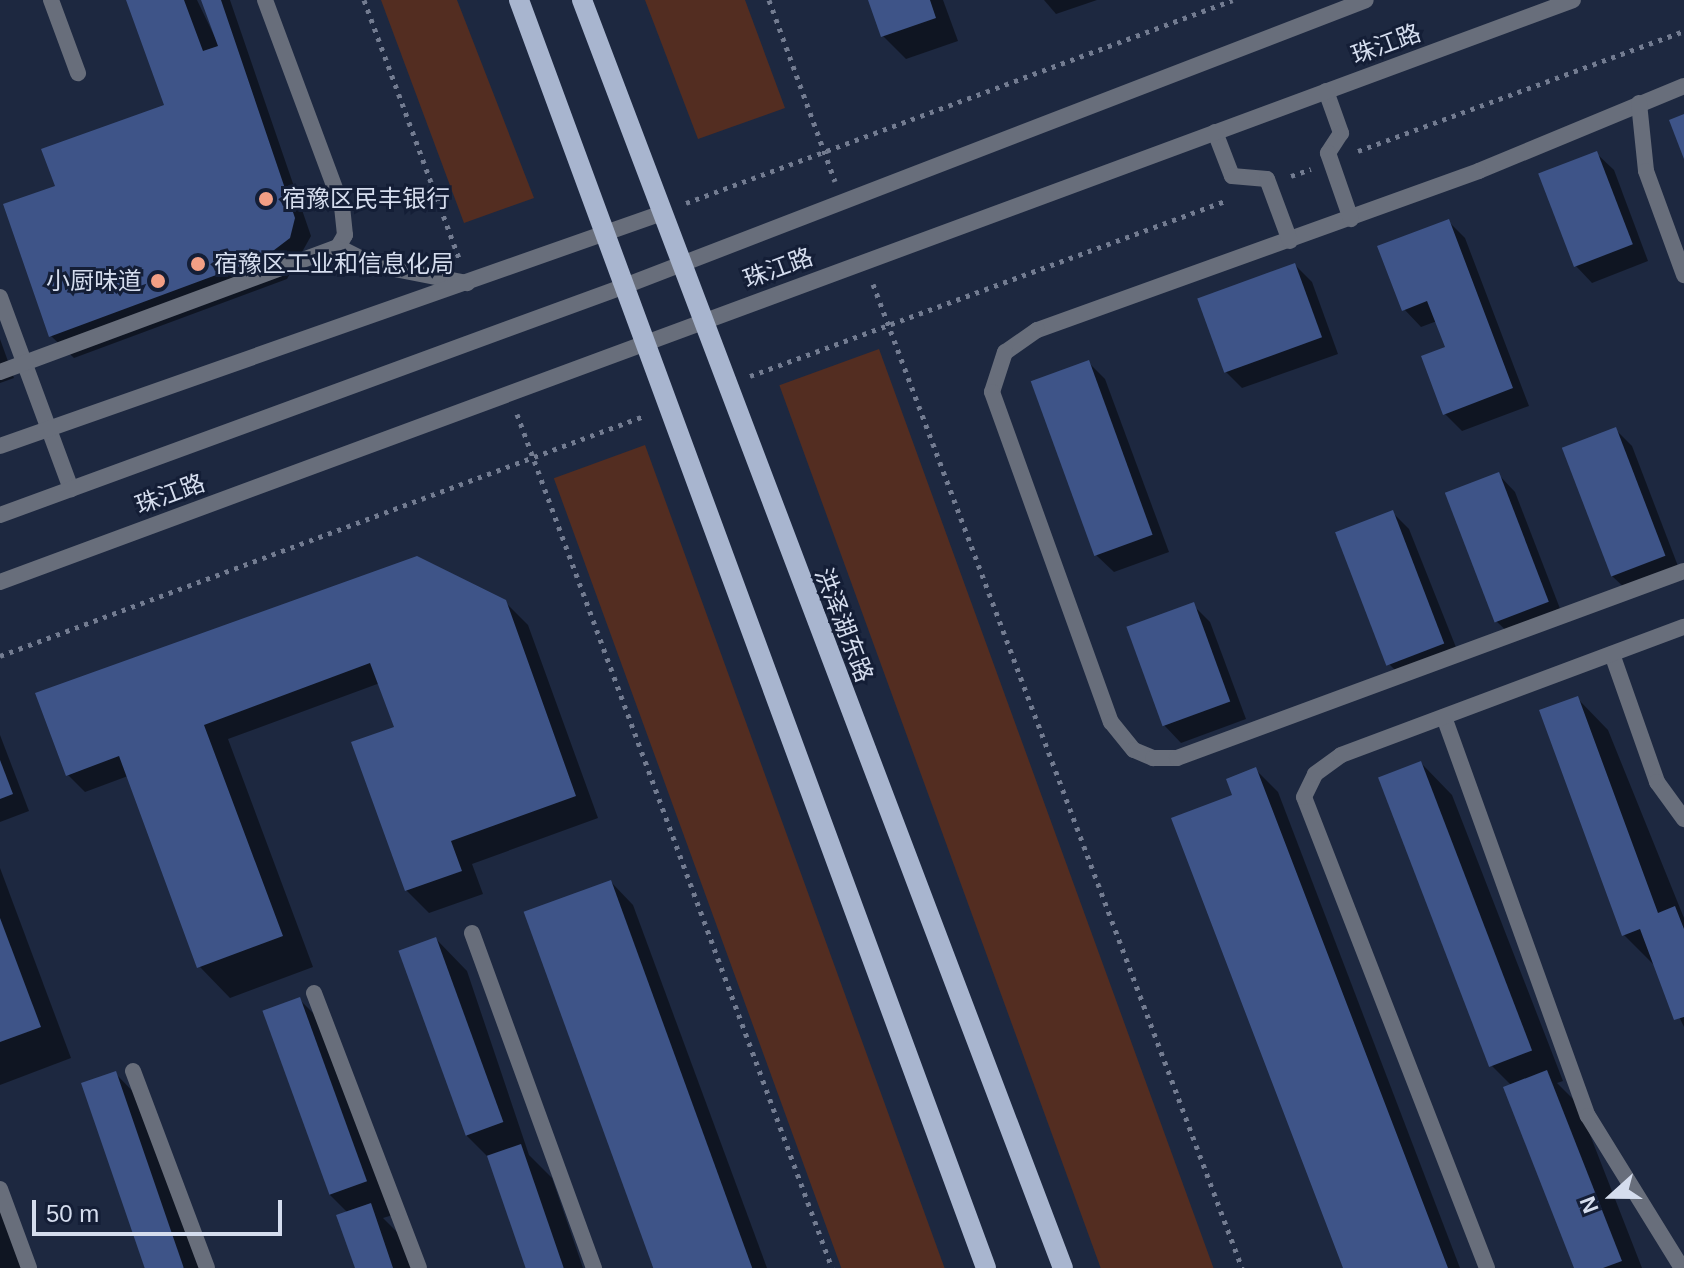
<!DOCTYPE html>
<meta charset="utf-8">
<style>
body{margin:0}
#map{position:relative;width:1684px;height:1268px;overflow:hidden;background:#1d2840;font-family:Helvetica,"Noto Sans SC",sans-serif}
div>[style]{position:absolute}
.green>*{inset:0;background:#532d21;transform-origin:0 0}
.shadow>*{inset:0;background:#0007}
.building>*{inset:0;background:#3e5488;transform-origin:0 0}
.path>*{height:5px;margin-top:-2.5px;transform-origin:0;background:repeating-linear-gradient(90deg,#737c91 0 4px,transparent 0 10px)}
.service>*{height:16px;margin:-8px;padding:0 8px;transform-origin:8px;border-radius:8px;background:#686e7b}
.tertiary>*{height:16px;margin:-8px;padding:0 8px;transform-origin:8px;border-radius:8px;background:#686e7b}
.primary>*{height:20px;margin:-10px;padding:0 10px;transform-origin:10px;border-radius:10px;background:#a8b5cf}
.dots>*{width:22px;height:22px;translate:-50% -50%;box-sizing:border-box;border:4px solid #141e36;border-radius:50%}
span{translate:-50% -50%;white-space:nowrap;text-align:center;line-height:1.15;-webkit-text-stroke:6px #141e36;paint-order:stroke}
.street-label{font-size:24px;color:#d5ddee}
.poi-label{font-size:24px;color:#d5ddee}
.left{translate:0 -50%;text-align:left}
.right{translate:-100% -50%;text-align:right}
.north{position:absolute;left:1572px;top:1156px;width:80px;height:80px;-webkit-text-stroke:6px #141e36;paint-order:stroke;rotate:249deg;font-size:22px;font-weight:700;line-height:32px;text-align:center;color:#d5ddee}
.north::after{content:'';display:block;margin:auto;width:28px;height:36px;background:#d5ddee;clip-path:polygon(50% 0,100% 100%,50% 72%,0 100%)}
.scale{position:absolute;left:32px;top:1200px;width:250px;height:36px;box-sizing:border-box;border:4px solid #d5ddee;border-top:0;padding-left:10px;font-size:24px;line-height:28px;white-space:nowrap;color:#d5ddee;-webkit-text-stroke:6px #141e36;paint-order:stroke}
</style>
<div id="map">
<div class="green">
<i style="clip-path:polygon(381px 0,457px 0,534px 198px,464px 223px)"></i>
<i style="clip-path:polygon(645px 0,745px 0,785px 108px,698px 139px)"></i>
<i style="left:879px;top:349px;width:979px;height:106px;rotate:70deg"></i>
<i style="left:645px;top:445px;width:877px;height:97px;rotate:70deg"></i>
</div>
<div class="shadow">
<i style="clip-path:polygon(128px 0,197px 0,223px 54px,203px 0,230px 0,311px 236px,287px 279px,74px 358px,51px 336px,57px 188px,167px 106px)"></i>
<i style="clip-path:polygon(871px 0,943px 0,958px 41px,906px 59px,883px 36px)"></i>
<i style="clip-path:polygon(1044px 0,1097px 0,1056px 14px)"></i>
<i style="clip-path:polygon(1596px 153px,1614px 170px,1648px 261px,1592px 283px,1575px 265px)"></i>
<i style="clip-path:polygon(1448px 221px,1465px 238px,1529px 406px,1462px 431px,1445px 414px,1447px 348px,1437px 321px,1421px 327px,1404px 309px)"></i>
<i style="clip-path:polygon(1295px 265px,1312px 282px,1338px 354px,1242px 388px,1225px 371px)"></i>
<i style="clip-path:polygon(0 339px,14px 378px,0 383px)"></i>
<i style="clip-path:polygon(1088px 362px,1105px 379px,1169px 552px,1114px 572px,1096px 555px)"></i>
<i style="clip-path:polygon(1615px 429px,1632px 446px,1681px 574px,1630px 593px,1612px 576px)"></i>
<i style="clip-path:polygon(1498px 474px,1515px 492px,1564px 619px,1514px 638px,1496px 621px)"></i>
<i style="clip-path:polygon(1392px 512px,1409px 529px,1461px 660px,1406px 681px,1389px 664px,1338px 533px)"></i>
<i style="clip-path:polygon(505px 602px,528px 625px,598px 818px,472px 864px,483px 894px,429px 913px,406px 890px,396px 728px,380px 683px,228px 739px,313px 967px,230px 998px,199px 966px,128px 776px,85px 792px,68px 775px)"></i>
<i style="clip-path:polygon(1193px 605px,1210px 622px,1246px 719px,1181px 743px,1164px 725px)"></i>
<i style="clip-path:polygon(1577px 698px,1608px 730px,1684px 918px,1684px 1027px,1655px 966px,1624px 935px)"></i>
<i style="clip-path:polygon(0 735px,29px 811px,0 822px)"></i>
<i style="clip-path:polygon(1421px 763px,1452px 795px,1563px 1081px,1557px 1083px,1578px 1104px,1642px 1268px,1576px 1268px,1512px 1086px,1491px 1065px)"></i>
<i style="clip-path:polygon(1256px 770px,1278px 792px,1460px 1268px,1344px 1268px)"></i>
<i style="clip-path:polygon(0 868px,71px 1058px,0 1085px)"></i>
<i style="clip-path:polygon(611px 882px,633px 905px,767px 1268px,658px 1268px)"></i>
<i style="clip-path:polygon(436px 939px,467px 971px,529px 1155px,552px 1178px,583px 1268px,528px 1268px,490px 1159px,466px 1135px)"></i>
<i style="clip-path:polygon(300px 1000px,331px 1031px,396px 1214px,383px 1218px,401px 1236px,412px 1268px,357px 1268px,348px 1213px,330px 1195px)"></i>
<i style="clip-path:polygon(115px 1073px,146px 1105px,203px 1268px,148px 1268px)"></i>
<i style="clip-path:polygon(0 1195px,25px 1268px,0 1268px)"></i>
</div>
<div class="building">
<i style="clip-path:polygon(126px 0,184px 0,203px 51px,218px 46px,201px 0,221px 0,295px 218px,290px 238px,265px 257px,49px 337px,3px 204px,55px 186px,41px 149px,164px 105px)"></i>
<i style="clip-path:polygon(868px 0,930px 0,936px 18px,881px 37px)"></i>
<i style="clip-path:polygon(1684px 114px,1684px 159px,1669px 120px)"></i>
<i style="left:1597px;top:151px;width:100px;height:63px;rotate:69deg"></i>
<i style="clip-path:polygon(1449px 219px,1513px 388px,1443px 415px,1421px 356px,1445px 347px,1427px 301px,1402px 311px,1377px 246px)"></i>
<i style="left:1295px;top:263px;width:79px;height:104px;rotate:70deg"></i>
<i style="left:1089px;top:360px;width:186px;height:62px;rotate:70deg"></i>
<i style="left:1616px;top:427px;width:138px;height:58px;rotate:69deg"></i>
<i style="left:1499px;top:472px;width:139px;height:58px;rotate:69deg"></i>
<i style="left:1393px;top:510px;width:143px;height:62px;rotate:69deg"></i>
<i style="clip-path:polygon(417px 556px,506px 600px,576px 796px,451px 841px,462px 871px,405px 891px,351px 742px,394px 727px,370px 663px,204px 725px,283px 936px,197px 968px,119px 756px,66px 776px,35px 693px)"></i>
<i style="left:1194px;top:602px;width:106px;height:72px;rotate:70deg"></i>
<i style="clip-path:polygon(1578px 696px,1658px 913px,1675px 906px,1684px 929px,1684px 1017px,1674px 1020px,1640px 929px,1622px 936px,1539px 710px)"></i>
<i style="clip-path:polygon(0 760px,13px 794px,0 799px)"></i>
<i style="left:1421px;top:761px;width:310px;height:46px;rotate:69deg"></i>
<i style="clip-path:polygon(1256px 767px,1448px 1268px,1343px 1268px,1171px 818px,1232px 795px,1226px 779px)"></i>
<i style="left:611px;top:880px;width:414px;height:93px;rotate:70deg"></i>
<i style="clip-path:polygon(0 918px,41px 1027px,0 1042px)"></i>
<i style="left:436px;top:937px;width:197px;height:40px;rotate:70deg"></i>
<i style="left:300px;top:997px;width:196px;height:40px;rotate:70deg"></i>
<i style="clip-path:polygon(1547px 1070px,1622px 1261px,1603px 1268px,1574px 1268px,1503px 1087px)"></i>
<i style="left:116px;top:1071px;width:208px;height:37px;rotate:71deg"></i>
<i style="left:521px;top:1144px;width:131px;height:36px;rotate:71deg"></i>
<i style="clip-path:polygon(371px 1203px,393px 1268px,355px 1268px,336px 1215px)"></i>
</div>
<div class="path">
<i style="left:364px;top:0;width:275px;rotate:69.8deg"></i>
<i style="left:769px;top:0;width:193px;rotate:70deg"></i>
<i style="left:1358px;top:151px;width:347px;rotate:-20.2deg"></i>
<i style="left:1291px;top:176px;width:21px;rotate:-19deg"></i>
<i style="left:686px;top:203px;width:583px;rotate:-20.36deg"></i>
<i style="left:873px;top:284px;width:1051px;rotate:69.44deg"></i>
<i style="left:750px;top:376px;width:506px;rotate:-20.22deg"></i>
<i style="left:517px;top:414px;width:910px;rotate:69.75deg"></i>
<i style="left:0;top:656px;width:687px;rotate:-20.44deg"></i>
</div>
<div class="service">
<i style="left:51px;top:0;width:78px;rotate:69.7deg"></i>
<i style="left:1684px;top:86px;width:222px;rotate:157.5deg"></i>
<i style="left:1479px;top:171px;width:470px;rotate:160.2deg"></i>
<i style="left:1037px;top:330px;width:39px;rotate:145deg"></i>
<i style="left:1005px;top:352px;width:42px;rotate:108deg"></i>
<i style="left:992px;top:392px;width:351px;rotate:70.2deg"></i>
<i style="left:1111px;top:722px;width:36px;rotate:51deg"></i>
<i style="left:1134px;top:750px;width:21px;rotate:23deg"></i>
<i style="left:1153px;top:758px;width:24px"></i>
<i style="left:1177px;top:758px;width:540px;rotate:-20.25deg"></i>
<i style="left:1326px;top:91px;width:45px;rotate:70.3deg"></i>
<i style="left:1341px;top:133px;width:24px;rotate:123deg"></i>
<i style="left:1328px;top:153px;width:70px;rotate:70.8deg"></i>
<i style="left:1639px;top:103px;width:68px;rotate:84.1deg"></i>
<i style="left:1646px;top:171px;width:111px;rotate:69.9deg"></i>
<i style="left:1215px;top:132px;width:47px;rotate:68.9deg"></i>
<i style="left:1232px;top:176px;width:35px;rotate:5deg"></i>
<i style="left:1267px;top:179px;width:66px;rotate:69.6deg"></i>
<i style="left:338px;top:247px;width:40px;rotate:26.6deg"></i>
<i style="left:374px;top:265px;width:95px;rotate:11deg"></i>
<i style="left:0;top:297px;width:205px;rotate:69.7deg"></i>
<i style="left:0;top:372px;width:360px;rotate:-20.3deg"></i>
<i style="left:338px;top:247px;width:14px;rotate:-60deg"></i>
<i style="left:345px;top:235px;width:28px;rotate:-96deg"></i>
<i style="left:342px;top:207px;width:221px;rotate:-110.4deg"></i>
<i style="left:0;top:446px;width:699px;rotate:-19.39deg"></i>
<i style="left:1612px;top:654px;width:136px;rotate:70.6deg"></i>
<i style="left:1657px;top:782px;width:46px;rotate:53.9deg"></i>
<i style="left:1444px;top:717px;width:424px;rotate:70.2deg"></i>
<i style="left:1588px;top:1116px;width:179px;rotate:58.3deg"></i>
<i style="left:472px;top:933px;width:357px;rotate:70deg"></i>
<i style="left:314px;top:993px;width:294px;rotate:69.1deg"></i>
<i style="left:133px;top:1071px;width:210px;rotate:69.4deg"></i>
<i style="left:0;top:1189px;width:84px;rotate:69.8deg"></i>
<i style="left:1487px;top:1268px;width:505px;rotate:-111.23deg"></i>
<i style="left:1304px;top:797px;width:25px;rotate:-64deg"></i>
<i style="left:1315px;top:774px;width:32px;rotate:-36deg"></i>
<i style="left:1341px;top:755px;width:366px;rotate:-20.5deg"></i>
</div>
<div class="tertiary">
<i style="left:0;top:515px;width:662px;rotate:-20.13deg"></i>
<i style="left:622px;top:287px;width:797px;rotate:-21.09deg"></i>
<i style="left:0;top:582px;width:1677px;rotate:-20.3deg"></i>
</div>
<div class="primary">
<i style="left:519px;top:0;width:1351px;rotate:69.78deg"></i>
<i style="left:582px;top:0;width:1356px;rotate:69.23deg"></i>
</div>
<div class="dots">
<i style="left:266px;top:199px;background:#f39f85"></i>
<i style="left:198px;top:264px;background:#f39f85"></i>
<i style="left:158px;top:281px;background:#f39f85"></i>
</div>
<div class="street-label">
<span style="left:1386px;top:44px;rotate:-20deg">珠江路</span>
<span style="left:778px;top:268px;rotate:-20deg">珠江路</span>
<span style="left:170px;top:494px;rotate:-20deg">珠江路</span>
<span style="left:844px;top:625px;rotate:69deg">洪泽湖东路</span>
</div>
<div class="poi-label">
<span class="left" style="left:282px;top:199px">宿豫区民丰银行</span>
<span class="left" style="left:214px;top:264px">宿豫区工业和信息化局</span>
<span class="right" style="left:142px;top:281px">小厨味道</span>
</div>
<div class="north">N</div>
<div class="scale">50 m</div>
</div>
